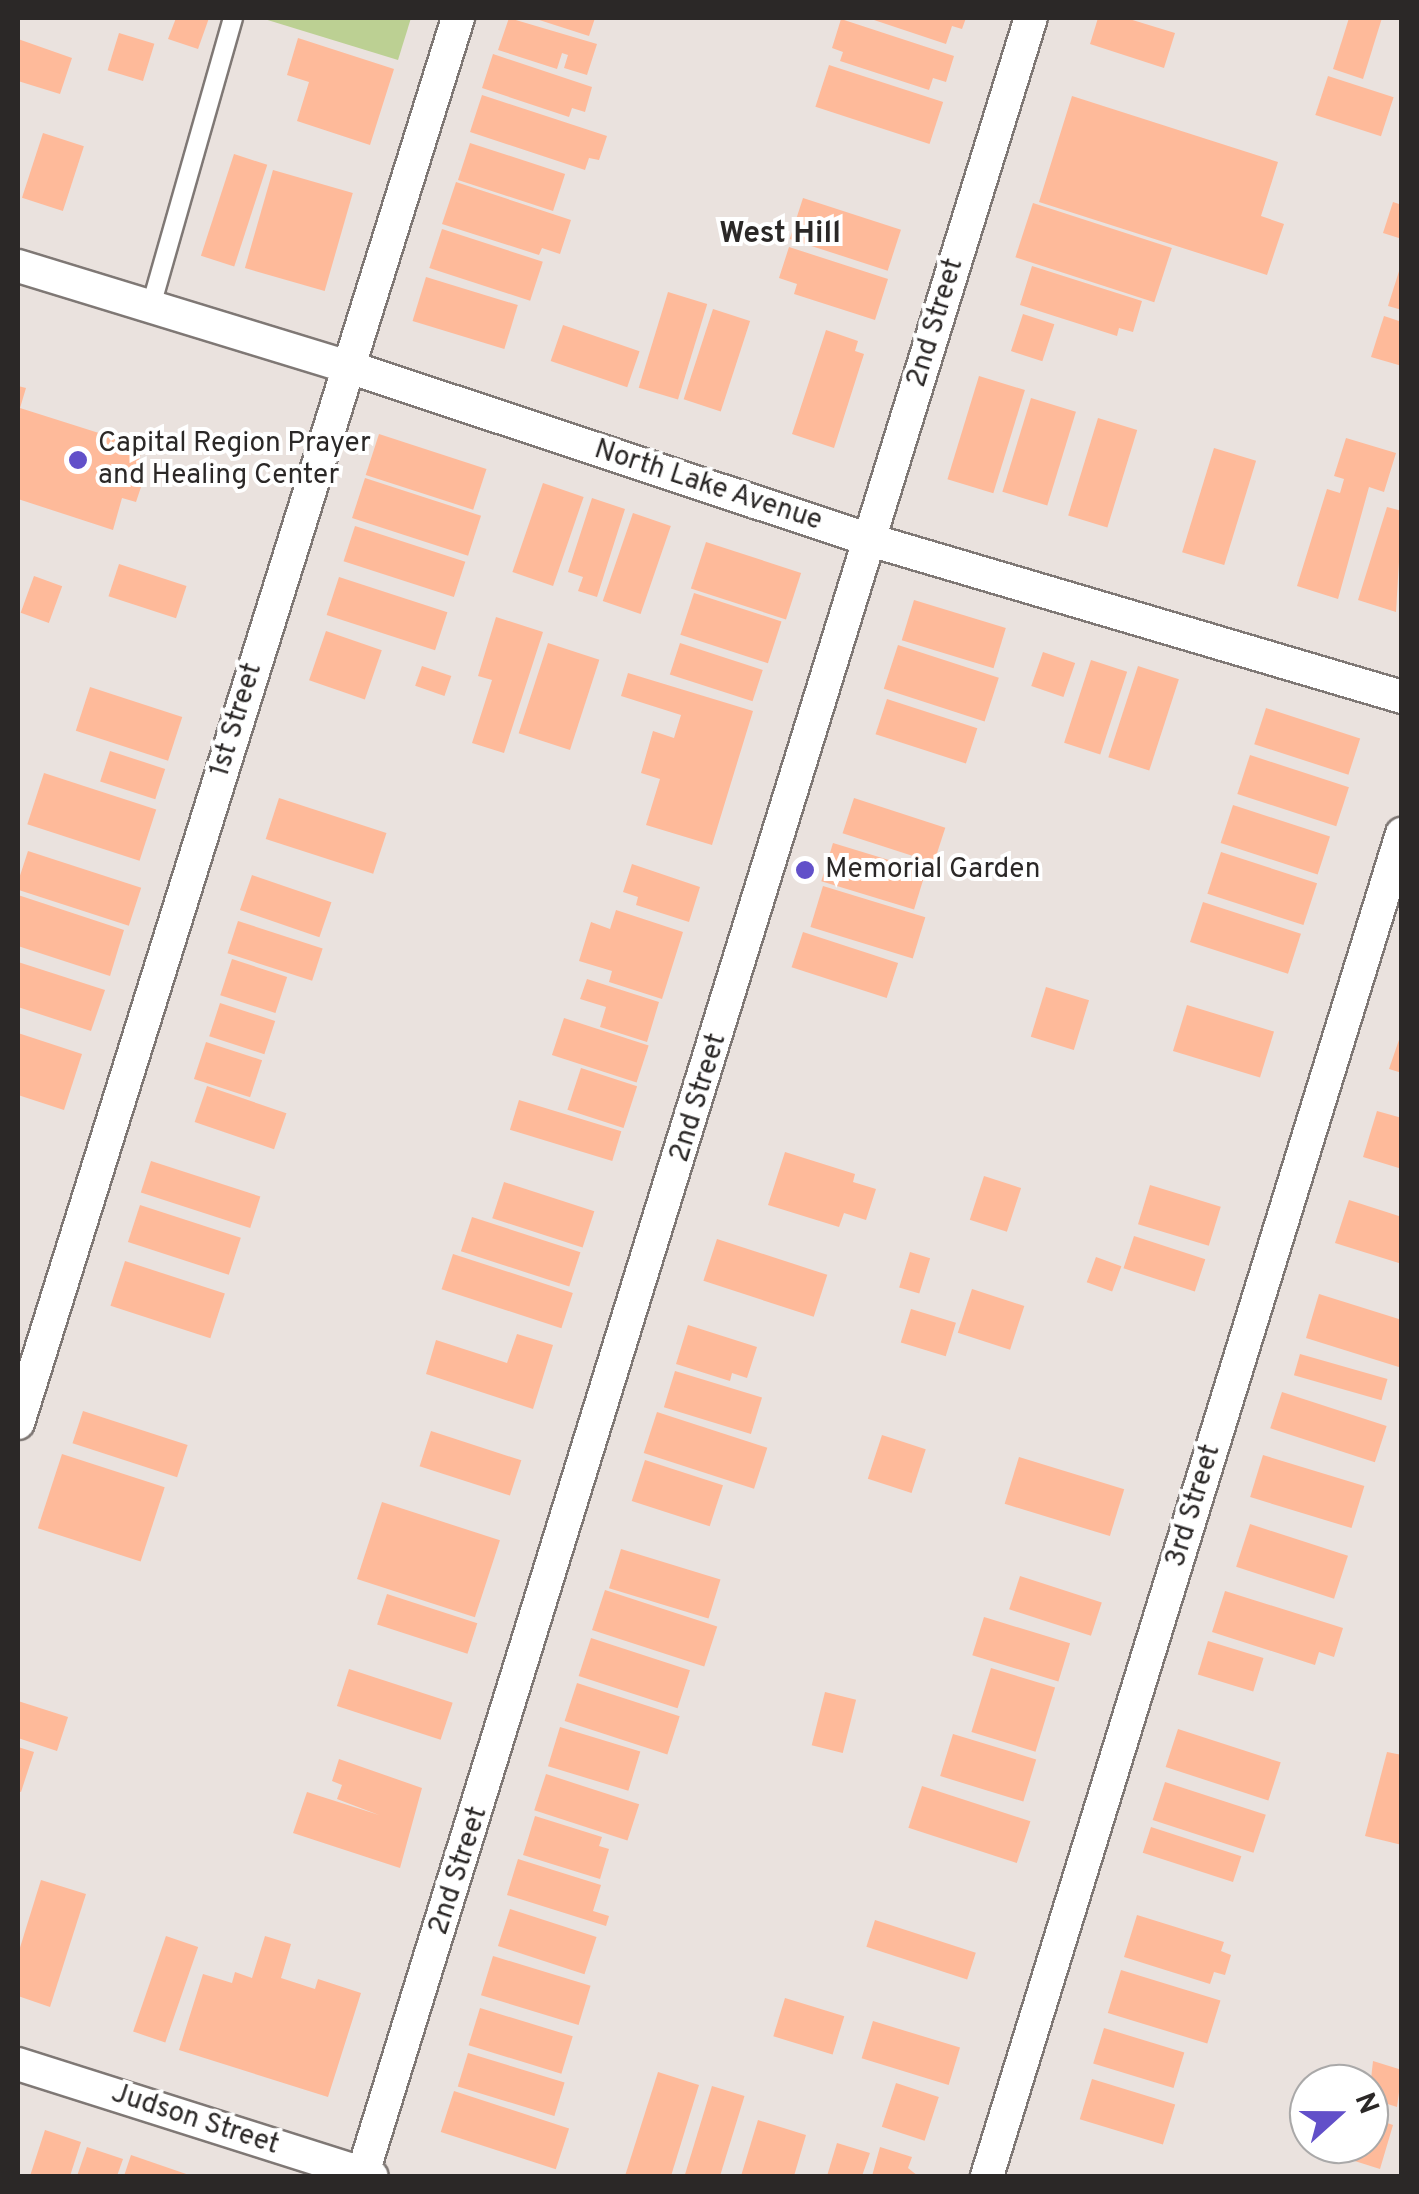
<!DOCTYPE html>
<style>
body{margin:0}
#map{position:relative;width:1419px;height:2194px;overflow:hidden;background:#eae2de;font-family:Overpass,sans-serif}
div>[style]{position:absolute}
.green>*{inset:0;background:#bcd093}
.building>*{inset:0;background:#feba9a;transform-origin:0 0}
.roads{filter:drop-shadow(2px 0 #7f7875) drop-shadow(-2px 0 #7f7875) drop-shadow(0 2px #7f7875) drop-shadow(0 -2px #7f7875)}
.service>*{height:18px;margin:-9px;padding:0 9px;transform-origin:9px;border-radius:9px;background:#fff}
.minor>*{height:32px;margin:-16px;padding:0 16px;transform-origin:16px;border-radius:16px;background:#fff}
.dots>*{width:28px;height:28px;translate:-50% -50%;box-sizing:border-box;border:5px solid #fff;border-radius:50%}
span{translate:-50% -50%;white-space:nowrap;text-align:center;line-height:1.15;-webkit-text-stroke:8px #fff;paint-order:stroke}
.street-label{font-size:28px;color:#2b2827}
.poi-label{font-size:28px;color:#2b2827}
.left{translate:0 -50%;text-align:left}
.neighbourhood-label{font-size:30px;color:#2b2827;font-weight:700}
.frame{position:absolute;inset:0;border:20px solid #2b2827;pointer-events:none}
.north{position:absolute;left:1289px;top:2064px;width:100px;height:100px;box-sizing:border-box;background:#fff;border:2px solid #aaa9a9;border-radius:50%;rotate:69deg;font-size:28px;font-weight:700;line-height:40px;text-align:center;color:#2b2827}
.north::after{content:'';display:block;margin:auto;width:35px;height:45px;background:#6250c9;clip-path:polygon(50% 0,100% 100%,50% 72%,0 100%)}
</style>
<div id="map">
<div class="green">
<i style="clip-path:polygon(261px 18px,411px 18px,398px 60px)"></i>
</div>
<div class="building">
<i style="clip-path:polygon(176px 18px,209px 18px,198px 49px,168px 39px)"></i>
<i style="clip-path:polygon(509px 18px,597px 44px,587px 75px,564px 68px,568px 55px,562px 53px,557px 69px,498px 50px)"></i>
<i style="clip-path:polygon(533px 18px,595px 18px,589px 36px)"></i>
<i style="clip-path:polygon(868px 18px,966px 18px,962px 29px,952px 26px,946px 44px)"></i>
<i style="clip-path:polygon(1098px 18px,1126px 18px,1175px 33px,1164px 68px,1090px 44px)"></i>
<i style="clip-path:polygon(1349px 18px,1382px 18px,1363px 79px,1333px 69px)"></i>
<i style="clip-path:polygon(841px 19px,954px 56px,946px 82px,933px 78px,929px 90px,840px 61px,843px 52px,832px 48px)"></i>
<i style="left:119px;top:33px;width:37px;height:39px;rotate:17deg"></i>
<i style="clip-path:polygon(298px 38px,394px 69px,370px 145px,297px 121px,309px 82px,287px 75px)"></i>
<i style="clip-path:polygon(18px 39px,72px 58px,60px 94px,18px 81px)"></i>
<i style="clip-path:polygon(493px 54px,592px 87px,585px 112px,572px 108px,569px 117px,482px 88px)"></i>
<i style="left:829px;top:65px;width:120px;height:44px;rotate:18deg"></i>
<i style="left:1328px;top:76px;width:69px;height:41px;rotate:18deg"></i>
<i style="clip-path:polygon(482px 95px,607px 136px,599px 160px,589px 158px,585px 170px,470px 132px)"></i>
<i style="clip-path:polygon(1072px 96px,1278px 162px,1261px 216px,1284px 224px,1267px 275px,1039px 202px)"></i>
<i style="left:43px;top:133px;width:43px;height:68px;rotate:18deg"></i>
<i style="left:470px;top:143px;width:100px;height:39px;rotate:18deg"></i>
<i style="left:234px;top:154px;width:35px;height:107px;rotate:18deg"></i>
<i style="left:273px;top:170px;width:83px;height:102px;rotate:16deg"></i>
<i style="clip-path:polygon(456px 182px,571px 220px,560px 254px,542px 248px,539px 255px,442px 224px)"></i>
<i style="left:803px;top:198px;width:103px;height:43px;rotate:18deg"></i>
<i style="clip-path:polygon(1393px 202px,1402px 205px,1402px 239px,1383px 233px)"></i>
<i style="left:1033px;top:203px;width:146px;height:57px;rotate:18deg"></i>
<i style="left:442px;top:229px;width:106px;height:41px;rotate:18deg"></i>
<i style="clip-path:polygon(789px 247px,888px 279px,875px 320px,794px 294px,797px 284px,779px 278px)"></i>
<i style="clip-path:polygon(1401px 265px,1402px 265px,1402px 310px,1388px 306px)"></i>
<i style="clip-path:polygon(1032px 266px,1142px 301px,1133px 332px,1119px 328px,1117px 336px,1020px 305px)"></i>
<i style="left:426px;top:277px;width:96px;height:46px;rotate:17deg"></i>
<i style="left:668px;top:292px;width:41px;height:100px;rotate:17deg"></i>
<i style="left:713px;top:309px;width:39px;height:95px;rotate:18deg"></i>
<i style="left:1023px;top:314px;width:33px;height:39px;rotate:18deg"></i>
<i style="clip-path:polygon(1384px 316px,1402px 322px,1402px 366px,1371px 357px)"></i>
<i style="left:563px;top:325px;width:81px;height:38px;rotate:19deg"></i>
<i style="clip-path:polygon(826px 330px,858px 341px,855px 351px,864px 354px,834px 448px,792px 434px)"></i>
<i style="left:979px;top:376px;width:48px;height:108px;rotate:17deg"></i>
<i style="clip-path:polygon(18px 386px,26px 388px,20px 408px,143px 447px,135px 472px,145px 475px,136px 502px,122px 498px,113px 530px,18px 499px)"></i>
<i style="left:1031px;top:398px;width:47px;height:98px;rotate:17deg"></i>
<i style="left:1098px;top:418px;width:41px;height:102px;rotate:17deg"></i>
<i style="left:379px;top:434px;width:113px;height:43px;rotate:18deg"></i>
<i style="clip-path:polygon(1346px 438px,1396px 453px,1384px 492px,1369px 487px,1338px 599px,1297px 586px,1327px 489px,1340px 493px,1344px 479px,1334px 476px)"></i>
<i style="left:1214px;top:448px;width:44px;height:109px;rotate:17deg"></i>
<i style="left:365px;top:478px;width:122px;height:42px;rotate:18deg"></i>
<i style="left:543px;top:483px;width:43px;height:94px;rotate:19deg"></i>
<i style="clip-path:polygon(592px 498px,625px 509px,597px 597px,578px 591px,583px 577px,568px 572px)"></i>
<i style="clip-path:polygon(1387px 507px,1402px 511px,1396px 612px,1358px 600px)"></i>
<i style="left:633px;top:513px;width:40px;height:93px;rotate:19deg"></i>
<i style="left:355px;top:526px;width:116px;height:37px;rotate:18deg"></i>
<i style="left:706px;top:542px;width:100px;height:49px;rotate:18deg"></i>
<i style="left:119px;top:564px;width:71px;height:34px;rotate:18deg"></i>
<i style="left:34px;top:576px;width:30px;height:39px;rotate:20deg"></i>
<i style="left:339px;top:577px;width:114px;height:40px;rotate:18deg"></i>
<i style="left:694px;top:593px;width:92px;height:44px;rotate:18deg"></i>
<i style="left:914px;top:600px;width:96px;height:42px;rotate:17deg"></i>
<i style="clip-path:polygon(496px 617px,543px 632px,504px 753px,472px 743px,492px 680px,478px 676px)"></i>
<i style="left:326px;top:631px;width:59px;height:52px;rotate:19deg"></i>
<i style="left:548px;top:643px;width:54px;height:95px;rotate:18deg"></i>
<i style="left:680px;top:643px;width:87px;height:33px;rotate:18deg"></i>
<i style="left:898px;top:645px;width:106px;height:46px;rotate:18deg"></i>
<i style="left:1043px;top:652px;width:34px;height:36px;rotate:19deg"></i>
<i style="left:1091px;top:660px;width:38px;height:87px;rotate:18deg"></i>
<i style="left:422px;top:666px;width:31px;height:21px;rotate:19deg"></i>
<i style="left:1138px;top:666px;width:43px;height:96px;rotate:18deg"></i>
<i style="clip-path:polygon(628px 673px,753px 711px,712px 845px,646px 825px,660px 779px,641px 773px,653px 731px,674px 738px,681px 715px,621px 696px)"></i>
<i style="left:90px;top:687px;width:97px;height:46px;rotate:18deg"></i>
<i style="left:887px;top:699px;width:95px;height:37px;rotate:18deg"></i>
<i style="left:1266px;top:708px;width:99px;height:38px;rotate:18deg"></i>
<i style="left:110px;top:751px;width:58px;height:32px;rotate:18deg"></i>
<i style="left:1250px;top:755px;width:104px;height:41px;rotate:18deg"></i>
<i style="left:44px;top:773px;width:118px;height:54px;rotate:18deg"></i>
<i style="left:279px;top:798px;width:113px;height:43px;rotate:18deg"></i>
<i style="left:854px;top:798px;width:96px;height:37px;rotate:18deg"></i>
<i style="left:1233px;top:805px;width:102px;height:40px;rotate:18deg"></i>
<i style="left:833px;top:843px;width:97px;height:40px;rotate:17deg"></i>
<i style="left:28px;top:851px;width:119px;height:40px;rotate:18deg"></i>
<i style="left:1221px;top:852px;width:101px;height:44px;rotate:18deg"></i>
<i style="clip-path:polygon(632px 864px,700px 887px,689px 922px,636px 905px,638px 897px,623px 892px)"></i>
<i style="left:252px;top:875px;width:84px;height:37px;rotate:19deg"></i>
<i style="left:823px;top:886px;width:107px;height:43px;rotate:17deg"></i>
<i style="clip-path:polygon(18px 895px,124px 930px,110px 976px,18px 946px)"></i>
<i style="left:1203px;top:902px;width:103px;height:42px;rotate:18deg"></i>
<i style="clip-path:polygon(616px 910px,683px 932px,662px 999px,609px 982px,612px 971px,579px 961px,591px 922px,610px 929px)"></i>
<i style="left:238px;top:921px;width:89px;height:34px;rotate:18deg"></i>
<i style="left:803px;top:932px;width:100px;height:37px;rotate:18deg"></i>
<i style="left:232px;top:959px;width:58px;height:38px;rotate:18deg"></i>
<i style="clip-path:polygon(18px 962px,105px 990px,91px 1031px,18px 1007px)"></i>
<i style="clip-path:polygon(587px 979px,659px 1002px,647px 1042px,600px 1027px,606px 1007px,580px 999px)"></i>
<i style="left:1046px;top:987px;width:45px;height:52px;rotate:17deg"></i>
<i style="left:220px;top:1003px;width:58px;height:35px;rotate:18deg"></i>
<i style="left:1187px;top:1005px;width:91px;height:48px;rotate:17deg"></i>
<i style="left:564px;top:1018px;width:89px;height:39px;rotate:18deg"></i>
<i style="clip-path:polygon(18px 1033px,82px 1054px,64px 1110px,18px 1095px)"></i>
<i style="clip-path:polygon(1401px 1034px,1402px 1034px,1402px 1073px,1389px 1069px)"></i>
<i style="left:206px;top:1042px;width:59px;height:39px;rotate:18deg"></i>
<i style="left:581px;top:1068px;width:59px;height:44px;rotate:18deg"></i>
<i style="left:207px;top:1086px;width:84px;height:38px;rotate:19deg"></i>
<i style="left:519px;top:1100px;width:107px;height:31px;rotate:17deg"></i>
<i style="clip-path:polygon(1377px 1111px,1402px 1118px,1402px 1169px,1363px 1157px)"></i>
<i style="clip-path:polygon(785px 1152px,855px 1174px,853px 1182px,876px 1189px,866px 1220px,844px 1213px,839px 1227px,768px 1205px)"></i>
<i style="left:151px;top:1161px;width:115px;height:33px;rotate:18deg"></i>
<i style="left:984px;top:1176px;width:39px;height:46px;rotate:18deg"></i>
<i style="left:504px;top:1182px;width:95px;height:38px;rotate:18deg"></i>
<i style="left:1150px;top:1185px;width:74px;height:41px;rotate:17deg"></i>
<i style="clip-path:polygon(1349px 1200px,1402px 1217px,1402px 1264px,1335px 1243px)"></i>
<i style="left:140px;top:1205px;width:106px;height:39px;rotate:18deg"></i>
<i style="left:472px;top:1217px;width:114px;height:36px;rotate:18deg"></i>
<i style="left:1134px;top:1236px;width:75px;height:34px;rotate:18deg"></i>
<i style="left:717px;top:1239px;width:116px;height:44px;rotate:18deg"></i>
<i style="left:910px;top:1252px;width:21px;height:37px;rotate:17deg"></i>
<i style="left:453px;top:1254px;width:126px;height:37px;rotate:18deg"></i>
<i style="left:1096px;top:1257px;width:27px;height:27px;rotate:20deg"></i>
<i style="left:125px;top:1261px;width:105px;height:47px;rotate:18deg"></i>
<i style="left:972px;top:1289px;width:55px;height:46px;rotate:18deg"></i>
<i style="clip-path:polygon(1319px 1294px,1402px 1320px,1402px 1368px,1306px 1338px)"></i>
<i style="left:911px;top:1309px;width:47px;height:35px;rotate:17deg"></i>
<i style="clip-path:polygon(688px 1325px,757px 1347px,747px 1378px,732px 1373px,730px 1381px,676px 1364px)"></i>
<i style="clip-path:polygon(517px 1334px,553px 1345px,533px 1409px,426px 1374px,436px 1340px,507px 1363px)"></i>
<i style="left:1300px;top:1354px;width:91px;height:22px;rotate:16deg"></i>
<i style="left:675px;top:1371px;width:91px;height:38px;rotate:17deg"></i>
<i style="left:1282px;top:1392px;width:110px;height:38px;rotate:18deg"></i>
<i style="left:83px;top:1411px;width:110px;height:34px;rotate:18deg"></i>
<i style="left:657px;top:1412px;width:116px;height:43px;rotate:18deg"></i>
<i style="left:431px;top:1431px;width:95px;height:37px;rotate:18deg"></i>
<i style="left:882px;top:1435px;width:46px;height:46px;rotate:18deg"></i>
<i style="left:62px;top:1454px;width:108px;height:78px;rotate:18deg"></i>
<i style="left:1263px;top:1455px;width:106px;height:44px;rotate:17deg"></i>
<i style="left:1019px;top:1457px;width:110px;height:49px;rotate:17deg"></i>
<i style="left:645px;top:1460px;width:82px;height:43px;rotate:18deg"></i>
<i style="left:382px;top:1502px;width:124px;height:81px;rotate:18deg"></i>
<i style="left:1250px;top:1524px;width:103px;height:45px;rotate:18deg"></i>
<i style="left:621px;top:1549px;width:104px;height:41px;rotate:17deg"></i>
<i style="left:1020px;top:1576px;width:86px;height:35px;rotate:18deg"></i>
<i style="left:605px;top:1590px;width:118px;height:42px;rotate:18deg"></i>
<i style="clip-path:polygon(1225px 1591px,1343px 1628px,1334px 1657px,1319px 1652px,1315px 1665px,1212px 1632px)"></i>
<i style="left:387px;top:1594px;width:95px;height:32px;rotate:18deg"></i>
<i style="left:984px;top:1617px;width:90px;height:40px;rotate:17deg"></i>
<i style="left:591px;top:1638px;width:104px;height:40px;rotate:18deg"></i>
<i style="left:1208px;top:1641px;width:58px;height:35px;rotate:17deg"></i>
<i style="left:991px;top:1668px;width:67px;height:67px;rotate:17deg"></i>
<i style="left:349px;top:1669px;width:109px;height:39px;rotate:18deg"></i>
<i style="left:577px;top:1683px;width:108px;height:40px;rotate:18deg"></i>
<i style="left:825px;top:1692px;width:32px;height:55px;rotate:14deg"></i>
<i style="clip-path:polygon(18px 1701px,68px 1717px,57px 1751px,18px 1738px)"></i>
<i style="left:560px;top:1727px;width:84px;height:41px;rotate:17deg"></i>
<i style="left:1178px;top:1729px;width:108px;height:40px;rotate:18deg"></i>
<i style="left:953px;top:1734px;width:87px;height:44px;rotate:17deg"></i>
<i style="clip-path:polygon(18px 1747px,34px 1752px,21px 1792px,18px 1791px)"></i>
<i style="clip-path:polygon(1387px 1752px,1402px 1755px,1402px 1845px,1365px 1836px)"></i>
<i style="clip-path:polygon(339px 1759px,422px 1788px,400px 1868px,293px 1833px,307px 1792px,379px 1815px,337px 1799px,342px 1785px,332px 1781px)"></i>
<i style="left:546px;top:1774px;width:98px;height:38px;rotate:18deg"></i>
<i style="left:1165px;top:1782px;width:106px;height:40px;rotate:18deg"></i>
<i style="left:922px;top:1786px;width:114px;height:44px;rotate:18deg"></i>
<i style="clip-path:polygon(535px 1816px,602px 1837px,599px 1846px,609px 1849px,600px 1879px,523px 1855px)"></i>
<i style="left:1151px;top:1827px;width:95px;height:27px;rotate:18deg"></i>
<i style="clip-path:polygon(518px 1859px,601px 1885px,593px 1911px,609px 1916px,606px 1926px,507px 1895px)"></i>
<i style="clip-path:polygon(41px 1880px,86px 1894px,50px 2007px,18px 1996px,18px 1954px)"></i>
<i style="left:510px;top:1909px;width:91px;height:39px;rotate:18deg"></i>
<i style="clip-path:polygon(1137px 1915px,1224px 1942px,1221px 1951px,1231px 1955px,1225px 1975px,1214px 1972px,1210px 1984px,1124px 1957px)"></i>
<i style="left:875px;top:1920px;width:106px;height:28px;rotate:18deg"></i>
<i style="left:166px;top:1936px;width:34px;height:101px;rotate:19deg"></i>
<i style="clip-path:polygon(265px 1936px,291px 1944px,281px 1978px,315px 1989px,318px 1979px,361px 1993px,328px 2097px,179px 2050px,203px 1974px,232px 1983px,235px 1972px,252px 1978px)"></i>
<i style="left:493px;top:1956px;width:102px;height:41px;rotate:17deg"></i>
<i style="left:1121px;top:1970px;width:104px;height:45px;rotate:17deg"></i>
<i style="left:785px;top:1998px;width:62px;height:40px;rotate:17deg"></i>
<i style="left:480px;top:2008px;width:97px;height:39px;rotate:17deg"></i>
<i style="left:873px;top:2021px;width:91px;height:39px;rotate:17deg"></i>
<i style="left:1104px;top:2028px;width:84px;height:37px;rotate:17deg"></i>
<i style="left:468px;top:2053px;width:101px;height:35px;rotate:17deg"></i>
<i style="clip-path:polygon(1373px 2061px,1402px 2070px,1397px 2107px,1369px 2098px)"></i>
<i style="clip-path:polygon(658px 2072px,699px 2085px,671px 2176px,625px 2176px)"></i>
<i style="left:1092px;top:2079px;width:87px;height:42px;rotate:17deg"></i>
<i style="left:896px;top:2083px;width:45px;height:46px;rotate:18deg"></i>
<i style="left:712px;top:2086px;width:34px;height:94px;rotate:17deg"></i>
<i style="left:454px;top:2091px;width:121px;height:43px;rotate:18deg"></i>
<i style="clip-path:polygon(1369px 2117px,1393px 2125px,1380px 2169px,1342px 2157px,1347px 2144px,1369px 2144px)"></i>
<i style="clip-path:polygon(758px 2120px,806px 2135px,794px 2176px,741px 2176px)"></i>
<i style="clip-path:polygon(45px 2130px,81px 2142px,70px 2176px,30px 2176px)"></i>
<i style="clip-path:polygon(837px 2143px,870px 2153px,862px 2176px,827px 2176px)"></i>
<i style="clip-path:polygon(87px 2147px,123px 2159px,117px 2176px,77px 2176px)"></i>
<i style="clip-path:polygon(880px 2147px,912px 2157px,908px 2168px,918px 2176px,872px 2176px)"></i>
<i style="clip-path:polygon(131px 2155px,192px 2176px,124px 2176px)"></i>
</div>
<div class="roads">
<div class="service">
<i style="left:151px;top:306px;width:299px;rotate:-74.1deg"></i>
</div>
<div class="minor">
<i style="left:18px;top:266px;width:343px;rotate:17deg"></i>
<i style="left:346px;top:366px;width:552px;rotate:18.37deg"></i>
<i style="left:870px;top:540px;width:555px;rotate:16.44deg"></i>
<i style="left:18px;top:1423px;width:1472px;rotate:-72.61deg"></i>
<i style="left:18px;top:2064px;width:371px;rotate:17.6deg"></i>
<i style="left:362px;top:2176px;width:2259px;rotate:-72.78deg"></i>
<i style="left:987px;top:2176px;width:1405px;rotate:-72.82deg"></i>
</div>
</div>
<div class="dots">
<i style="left:78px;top:460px;background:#6250c9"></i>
<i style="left:805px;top:870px;background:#6250c9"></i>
</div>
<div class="street-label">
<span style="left:936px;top:323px;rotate:-73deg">2nd Street</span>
<span style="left:708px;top:486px;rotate:18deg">North Lake Avenue</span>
<span style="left:237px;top:720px;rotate:-73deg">1st Street</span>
<span style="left:699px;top:1098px;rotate:-73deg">2nd Street</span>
<span style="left:1194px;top:1506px;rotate:-73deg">3rd Street</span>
<span style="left:459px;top:1871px;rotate:-72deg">2nd Street</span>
<span style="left:195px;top:2120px;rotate:18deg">Judson Street</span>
</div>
<div class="poi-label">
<span class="left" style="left:98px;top:460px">Capital Region Prayer<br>and Healing Center</span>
<span class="left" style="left:825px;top:870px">Memorial Garden</span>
</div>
<div class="neighbourhood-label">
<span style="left:780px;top:235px">West Hill</span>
</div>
<div class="frame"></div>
<div class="north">N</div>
</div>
